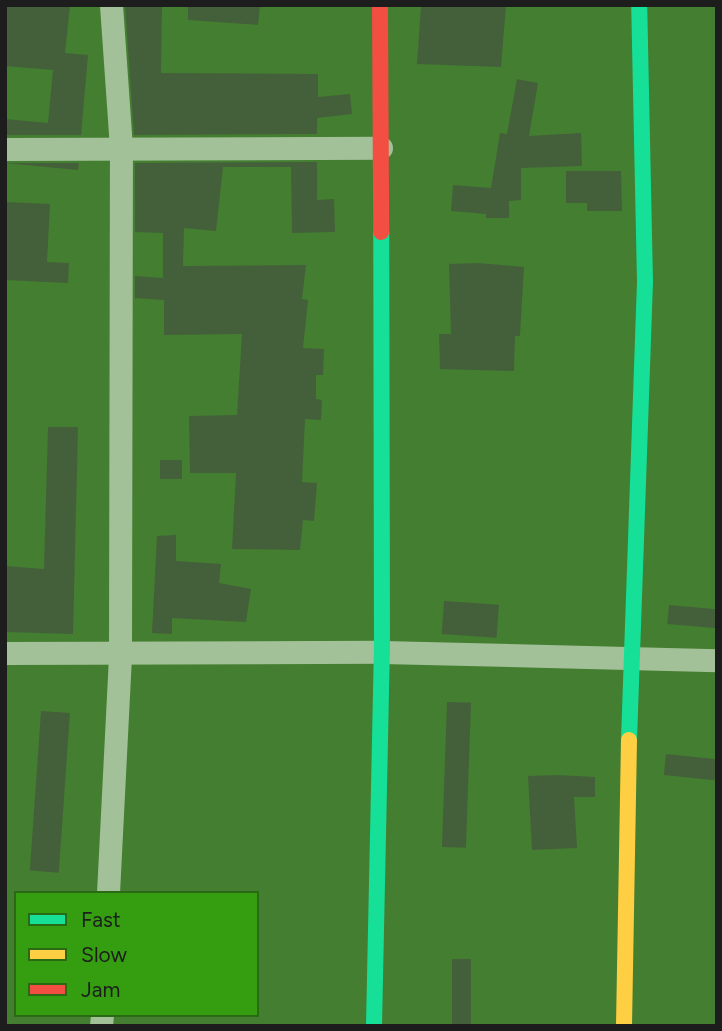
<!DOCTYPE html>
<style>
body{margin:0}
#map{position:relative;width:722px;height:1031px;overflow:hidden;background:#447e30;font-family:Figtree,sans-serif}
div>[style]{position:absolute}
.building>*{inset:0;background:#44603a;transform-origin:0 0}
.street>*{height:23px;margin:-11.5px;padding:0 11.5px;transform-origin:11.5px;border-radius:11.5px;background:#a2c198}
.fast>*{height:16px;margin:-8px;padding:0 8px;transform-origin:8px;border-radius:8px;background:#16e098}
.slow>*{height:16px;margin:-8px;padding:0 8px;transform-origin:8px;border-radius:8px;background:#ffcf43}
.jam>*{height:16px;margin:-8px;padding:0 8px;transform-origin:8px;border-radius:8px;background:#f24e42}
span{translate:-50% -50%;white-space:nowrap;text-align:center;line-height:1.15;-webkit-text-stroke:6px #349e10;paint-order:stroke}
.frame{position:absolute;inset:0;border:7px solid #1d1d1d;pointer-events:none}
.legend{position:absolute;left:14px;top:891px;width:245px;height:126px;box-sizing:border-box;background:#349e10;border:2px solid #2b6a15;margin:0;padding:9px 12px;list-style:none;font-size:21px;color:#1d1d1d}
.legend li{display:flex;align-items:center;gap:14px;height:35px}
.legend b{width:35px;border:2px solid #2b6a15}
</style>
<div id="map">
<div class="building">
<i style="clip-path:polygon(5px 5px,70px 5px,65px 53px,88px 55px,81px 135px,5px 135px,5px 119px,48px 123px,53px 70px,5px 66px)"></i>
<i style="clip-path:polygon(125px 5px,162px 5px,161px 73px,318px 74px,318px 97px,350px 94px,352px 114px,317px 118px,317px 134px,134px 135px)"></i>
<i style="clip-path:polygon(188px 5px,260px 5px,258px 25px,188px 20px)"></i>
<i style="clip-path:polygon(434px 5px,506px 5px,501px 67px,417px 64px,421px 6px)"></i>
<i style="clip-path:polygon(517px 79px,538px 83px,529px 136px,581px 133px,582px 166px,521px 168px,521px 200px,509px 201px,509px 218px,486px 218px,486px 214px,451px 211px,453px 185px,491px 188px,500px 133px,507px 134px)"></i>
<i style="clip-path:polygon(317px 162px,317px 200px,334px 199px,335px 232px,292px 233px,291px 167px,223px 167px,216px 231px,184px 228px,183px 266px,306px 265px,302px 299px,308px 300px,303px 348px,324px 349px,323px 375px,316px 375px,316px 399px,322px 400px,321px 420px,305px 419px,302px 482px,317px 483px,314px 521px,303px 520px,300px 550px,232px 549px,236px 473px,190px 473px,189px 416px,237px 415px,242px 334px,164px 335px,164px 300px,135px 298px,135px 276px,163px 278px,163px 233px,135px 232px,135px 163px)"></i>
<i style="clip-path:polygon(5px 163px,79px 163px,78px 170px)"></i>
<i style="clip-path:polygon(566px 171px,621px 171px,622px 211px,587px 211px,587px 203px,566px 203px)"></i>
<i style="clip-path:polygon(5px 202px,50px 204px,47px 262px,69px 263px,68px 283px,5px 280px)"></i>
<i style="clip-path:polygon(478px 263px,524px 267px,520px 336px,515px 336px,514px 371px,440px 369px,439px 334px,451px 334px,449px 264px)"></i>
<i style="clip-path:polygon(48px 427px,78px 427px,73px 634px,5px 632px,5px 566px,44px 569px)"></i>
<i style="left:160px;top:460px;width:22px;height:19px"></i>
<i style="clip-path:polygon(176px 535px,176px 561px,221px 564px,219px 583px,251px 589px,246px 622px,172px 618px,172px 634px,152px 633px,157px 536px)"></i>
<i style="left:444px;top:601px;width:55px;height:33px;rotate:4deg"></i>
<i style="left:669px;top:605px;width:48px;height:19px;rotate:5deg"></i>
<i style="left:447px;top:702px;width:24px;height:145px;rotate:2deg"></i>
<i style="left:41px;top:711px;width:29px;height:160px;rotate:4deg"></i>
<i style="left:666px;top:754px;width:51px;height:21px;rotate:6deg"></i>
<i style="clip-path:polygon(558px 775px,595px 777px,595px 797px,574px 797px,577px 848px,532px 850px,528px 776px)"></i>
<i style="left:452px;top:959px;width:19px;height:67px"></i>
</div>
<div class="street">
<i style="left:5px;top:149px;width:376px;rotate:-0.2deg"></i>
<i style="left:5px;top:653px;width:377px;rotate:-0.2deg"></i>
<i style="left:382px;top:652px;width:335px;rotate:1.4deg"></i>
<i style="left:108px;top:893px;width:240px;rotate:-87.1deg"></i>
<i style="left:120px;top:653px;width:505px;rotate:-89.89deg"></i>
<i style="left:121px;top:148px;width:143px;rotate:-94deg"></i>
<i style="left:101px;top:1026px;width:11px;rotate:-85deg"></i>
</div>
<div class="fast">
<i style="left:629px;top:740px;width:458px;rotate:-88deg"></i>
<i style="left:645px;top:282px;width:277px;rotate:-91.2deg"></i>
<i style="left:374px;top:1026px;width:374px;rotate:-88.8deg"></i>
<i style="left:382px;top:652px;width:420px;rotate:-90.1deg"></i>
</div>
<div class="slow">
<i style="left:624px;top:1026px;width:286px;rotate:-89deg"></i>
</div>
<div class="jam">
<i style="left:380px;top:5px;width:227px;rotate:89.7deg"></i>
</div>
<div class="frame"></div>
<ul class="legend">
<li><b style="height:9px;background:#16e098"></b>Fast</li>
<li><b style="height:9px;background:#ffcf43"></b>Slow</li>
<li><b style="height:9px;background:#f24e42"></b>Jam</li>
</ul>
</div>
